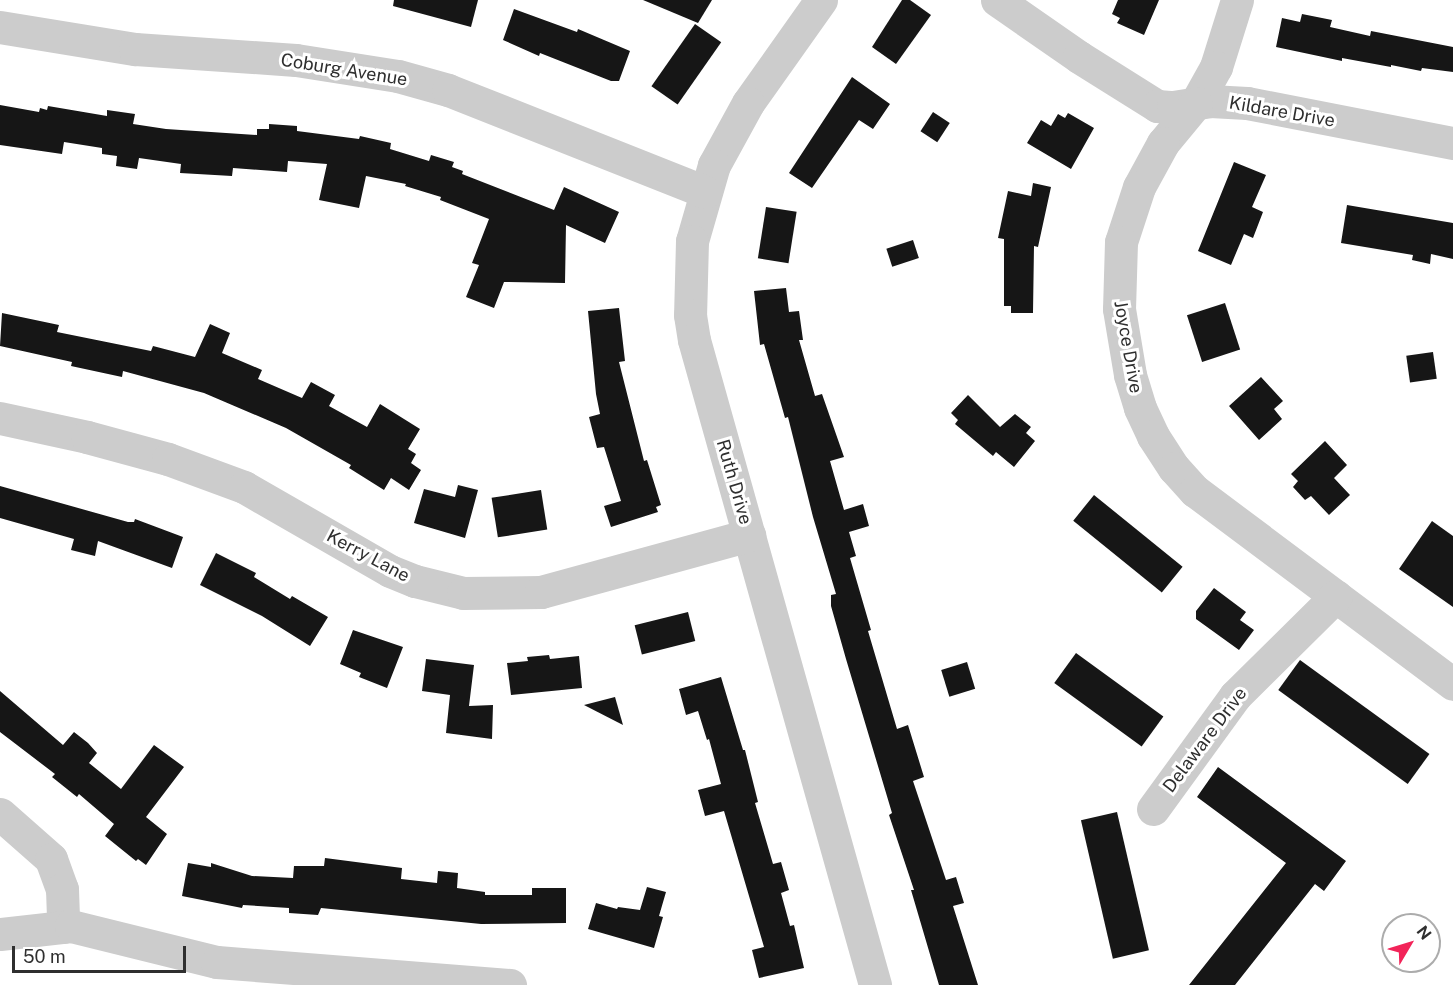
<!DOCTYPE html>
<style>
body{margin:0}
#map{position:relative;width:1453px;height:985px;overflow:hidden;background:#fff;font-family:"Public Sans",sans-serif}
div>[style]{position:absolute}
.building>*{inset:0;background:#161616;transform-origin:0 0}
.minor>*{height:33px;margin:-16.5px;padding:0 16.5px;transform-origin:16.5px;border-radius:16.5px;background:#ccc}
span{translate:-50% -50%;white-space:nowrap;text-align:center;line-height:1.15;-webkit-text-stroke:6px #fff;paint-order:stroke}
.street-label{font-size:18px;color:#2f2f2f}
.north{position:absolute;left:1381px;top:913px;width:60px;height:60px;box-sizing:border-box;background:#fff;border:2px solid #acacac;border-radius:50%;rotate:52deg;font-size:16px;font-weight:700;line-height:24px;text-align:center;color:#2f2f2f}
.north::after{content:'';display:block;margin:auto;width:21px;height:27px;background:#f22459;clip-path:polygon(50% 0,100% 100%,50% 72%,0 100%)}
.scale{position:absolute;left:12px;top:946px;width:174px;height:27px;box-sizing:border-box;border:3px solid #2f2f2f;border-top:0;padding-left:8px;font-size:18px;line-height:21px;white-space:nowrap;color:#2f2f2f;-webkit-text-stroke:4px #fff;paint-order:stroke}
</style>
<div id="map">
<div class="building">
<i style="clip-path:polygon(394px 0,478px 0,471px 27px,393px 6px)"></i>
<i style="clip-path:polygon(643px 0,712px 0,698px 23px)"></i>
<i style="clip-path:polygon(902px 0,910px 0,931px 15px,896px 64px,872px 47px)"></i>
<i style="clip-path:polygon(1118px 0,1159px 0,1144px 35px,1117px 23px,1120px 18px,1112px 14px)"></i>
<i style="clip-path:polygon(514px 9px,577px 32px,578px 29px,630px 51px,619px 81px,611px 81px,540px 53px,539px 56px,503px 40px)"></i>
<i style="clip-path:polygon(1302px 14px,1332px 20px,1330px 27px,1370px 36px,1371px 31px,1453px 47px,1453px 72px,1422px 68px,1421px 71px,1391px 65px,1391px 67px,1342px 58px,1342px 61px,1276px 47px,1282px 18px,1300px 22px)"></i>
<i style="left:695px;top:24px;width:32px;height:76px;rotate:35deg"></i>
<i style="clip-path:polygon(852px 77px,890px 104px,873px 129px,859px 120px,812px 188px,789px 173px)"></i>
<i style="clip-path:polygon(0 105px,39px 112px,40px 108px,47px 110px,48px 106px,107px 116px,107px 110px,135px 114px,133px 124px,166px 129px,257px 135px,257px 129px,269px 129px,269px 124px,297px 126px,297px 131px,359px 139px,360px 136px,391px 143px,390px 149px,429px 161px,431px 155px,454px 162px,452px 167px,463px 171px,462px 174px,554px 210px,564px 187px,619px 212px,605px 243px,566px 225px,565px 283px,504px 282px,494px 308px,466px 297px,479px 265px,472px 263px,489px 219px,440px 200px,441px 197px,405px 186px,406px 184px,366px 176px,359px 208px,319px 200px,327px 164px,288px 161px,287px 172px,233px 168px,232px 176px,180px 173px,181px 164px,139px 158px,137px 169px,116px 166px,117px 156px,102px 154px,102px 148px,64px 142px,62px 154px,0 145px)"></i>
<i style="left:933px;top:112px;width:20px;height:23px;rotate:33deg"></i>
<i style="clip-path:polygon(1068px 113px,1094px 128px,1071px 169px,1027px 143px,1041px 120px,1051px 126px,1058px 114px,1065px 118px)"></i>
<i style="clip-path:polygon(1234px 162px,1266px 175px,1252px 207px,1263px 212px,1253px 238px,1244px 234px,1231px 265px,1198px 251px)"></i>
<i style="clip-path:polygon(1033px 183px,1051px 187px,1038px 247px,1034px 246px,1033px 313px,1011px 313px,1011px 306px,1004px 306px,1004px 239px,998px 238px,1008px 191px,1031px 196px)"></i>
<i style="clip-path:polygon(1347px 205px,1453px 223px,1453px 259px,1431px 254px,1430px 264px,1412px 260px,1413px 255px,1341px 243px)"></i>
<i style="left:766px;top:207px;width:31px;height:52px;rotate:9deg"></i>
<i style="left:913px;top:240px;width:19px;height:28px;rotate:72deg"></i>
<i style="clip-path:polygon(786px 288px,789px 312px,799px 311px,803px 340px,799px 340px,815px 396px,822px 394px,844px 457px,830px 461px,844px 510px,863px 504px,869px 526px,849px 532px,856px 556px,850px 558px,871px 630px,868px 631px,897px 729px,908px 725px,924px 777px,913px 781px,946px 880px,956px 877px,964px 903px,953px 906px,978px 985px,939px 985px,911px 890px,914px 890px,889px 815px,892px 813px,846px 659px,831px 606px,831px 595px,836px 594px,813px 517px,788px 417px,785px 418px,764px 344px,760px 345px,754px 291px)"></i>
<i style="left:1225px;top:303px;width:49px;height:40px;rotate:72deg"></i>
<i style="clip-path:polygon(619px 308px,625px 361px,619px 362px,644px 461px,647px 460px,661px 505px,656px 507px,658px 512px,611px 527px,604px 506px,621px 501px,604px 447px,597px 448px,589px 417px,600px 414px,596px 394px,588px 311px)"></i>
<i style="clip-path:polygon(2px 313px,59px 325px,57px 332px,151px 351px,153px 346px,195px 357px,210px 324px,230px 333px,222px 353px,262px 370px,258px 379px,302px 398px,311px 382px,335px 395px,329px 406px,367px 427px,380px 404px,420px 429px,408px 449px,416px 454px,411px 463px,421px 470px,409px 490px,391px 478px,384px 490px,349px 468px,351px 465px,286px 428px,204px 393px,123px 371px,122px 377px,71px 366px,72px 362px,0 346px)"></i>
<i style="left:1433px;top:352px;width:27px;height:27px;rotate:82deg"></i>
<i style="clip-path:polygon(1261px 377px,1283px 401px,1274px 409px,1282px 419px,1259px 440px,1229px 406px)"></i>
<i style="clip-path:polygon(968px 395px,1000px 427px,1015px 414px,1031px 427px,1026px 433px,1035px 441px,1014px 467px,996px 452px,993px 456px,955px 424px,958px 420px,951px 413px)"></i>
<i style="clip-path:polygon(1325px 441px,1347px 465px,1334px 478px,1350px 495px,1329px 515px,1311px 496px,1305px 500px,1293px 487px,1298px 481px,1291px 474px)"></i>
<i style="clip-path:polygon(458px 485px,478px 490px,465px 538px,414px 523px,424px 489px,455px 497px)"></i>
<i style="clip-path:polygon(0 486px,128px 522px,134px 522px,135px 519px,183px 537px,172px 568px,98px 541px,95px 556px,71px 550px,74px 539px,0 518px)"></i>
<i style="left:541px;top:490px;width:40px;height:50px;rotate:81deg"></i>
<i style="left:1094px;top:495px;width:114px;height:33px;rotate:39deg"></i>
<i style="clip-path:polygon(1432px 521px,1453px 536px,1453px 607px,1399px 569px)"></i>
<i style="clip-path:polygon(216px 553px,256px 573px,254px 577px,290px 599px,292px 596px,328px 617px,310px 646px,262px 616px,200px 585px)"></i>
<i style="clip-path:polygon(1214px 588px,1246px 612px,1240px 620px,1254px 630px,1239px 650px,1196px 619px,1196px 611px)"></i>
<i style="left:688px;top:612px;width:30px;height:55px;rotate:76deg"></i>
<i style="clip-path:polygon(353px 630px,403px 647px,387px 688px,359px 677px,361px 673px,340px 664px)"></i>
<i style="left:1076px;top:653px;width:108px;height:37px;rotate:36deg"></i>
<i style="clip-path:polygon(549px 655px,550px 659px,579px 656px,582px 688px,511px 695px,507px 663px,528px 661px,527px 657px)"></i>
<i style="clip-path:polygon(426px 659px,474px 665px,469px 706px,493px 705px,492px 739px,446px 733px,450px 695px,422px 691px)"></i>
<i style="left:1300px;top:660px;width:160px;height:37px;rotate:36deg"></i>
<i style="left:967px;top:662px;width:28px;height:27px;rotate:73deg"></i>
<i style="clip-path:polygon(721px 677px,743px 750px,745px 750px,758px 802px,755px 803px,773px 864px,781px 862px,789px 890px,781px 893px,790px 926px,794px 925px,804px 968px,759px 978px,752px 950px,764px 947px,724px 811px,705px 816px,698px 790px,721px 784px,709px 739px,707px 740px,698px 711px,686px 715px,679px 689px)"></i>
<i style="clip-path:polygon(0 691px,63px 745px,74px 732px,88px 743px,97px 753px,89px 763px,121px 789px,154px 745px,184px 767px,146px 817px,167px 834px,146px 865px,138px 859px,136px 861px,105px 836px,114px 824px,79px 794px,77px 797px,52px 777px,55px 774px,0 732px)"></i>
<i style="clip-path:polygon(615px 697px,623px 725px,584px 705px)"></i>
<i style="clip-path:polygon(1218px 767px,1346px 861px,1324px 891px,1315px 884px,1235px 985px,1189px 985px,1286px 863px,1197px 797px)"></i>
<i style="left:1117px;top:812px;width:142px;height:37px;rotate:77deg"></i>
<i style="clip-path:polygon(325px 858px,402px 868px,401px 879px,437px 883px,438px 871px,458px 873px,457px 888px,485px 892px,485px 895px,532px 895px,532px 888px,566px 888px,566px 923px,481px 924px,321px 908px,318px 915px,289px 913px,289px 908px,243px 905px,242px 908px,182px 896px,188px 863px,211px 867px,211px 863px,252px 876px,293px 878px,294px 866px,324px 866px)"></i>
<i style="clip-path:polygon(647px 887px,666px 892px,659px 916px,663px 917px,654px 948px,588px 929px,596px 903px,617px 909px,618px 907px,640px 910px)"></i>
</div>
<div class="minor">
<i style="left:821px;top:0;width:126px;rotate:125.3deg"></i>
<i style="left:748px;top:103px;width:71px;rotate:118.7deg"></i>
<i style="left:714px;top:165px;width:79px;rotate:106.1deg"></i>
<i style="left:692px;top:241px;width:74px;rotate:91.5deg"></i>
<i style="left:690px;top:315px;width:25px;rotate:81deg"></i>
<i style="left:694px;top:340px;width:670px;rotate:74.32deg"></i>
<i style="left:997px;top:0;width:100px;rotate:34.8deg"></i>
<i style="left:1079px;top:57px;width:92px;rotate:32.1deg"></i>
<i style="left:1157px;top:106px;width:16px;rotate:4deg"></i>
<i style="left:1173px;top:107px;width:37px;rotate:-9deg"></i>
<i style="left:1210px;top:101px;width:37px;rotate:3deg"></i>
<i style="left:1247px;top:103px;width:210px;rotate:11deg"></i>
<i style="left:1237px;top:0;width:70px;rotate:107.4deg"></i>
<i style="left:1216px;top:67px;width:41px;rotate:119.1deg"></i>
<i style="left:1196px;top:103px;width:52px;rotate:129.5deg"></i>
<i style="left:1163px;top:143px;width:50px;rotate:118.6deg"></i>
<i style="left:1139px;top:187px;width:58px;rotate:108.1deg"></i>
<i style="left:1121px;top:242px;width:67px;rotate:91.7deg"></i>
<i style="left:1119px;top:309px;width:67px;rotate:80.5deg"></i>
<i style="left:1130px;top:375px;width:34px;rotate:73deg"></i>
<i style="left:1140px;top:408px;width:31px;rotate:65deg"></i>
<i style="left:1153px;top:436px;width:38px;rotate:57deg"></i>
<i style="left:1174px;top:468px;width:31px;rotate:48deg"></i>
<i style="left:1195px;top:491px;width:322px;rotate:36.8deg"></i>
<i style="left:0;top:27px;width:137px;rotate:9.3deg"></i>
<i style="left:135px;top:49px;width:161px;rotate:3.9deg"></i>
<i style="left:296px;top:60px;width:103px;rotate:8.9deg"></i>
<i style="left:398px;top:76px;width:52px;rotate:15.6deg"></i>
<i style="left:448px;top:90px;width:277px;rotate:21.6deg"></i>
<i style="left:0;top:418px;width:89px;rotate:12.3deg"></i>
<i style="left:87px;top:437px;width:84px;rotate:15.2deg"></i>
<i style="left:168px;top:459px;width:81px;rotate:20.2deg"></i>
<i style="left:244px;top:487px;width:168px;rotate:29.9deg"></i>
<i style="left:390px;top:571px;width:27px;rotate:22deg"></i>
<i style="left:415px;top:581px;width:49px;rotate:14deg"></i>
<i style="left:463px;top:593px;width:78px;rotate:-0.7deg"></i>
<i style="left:541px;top:592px;width:216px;rotate:-15.3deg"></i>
<i style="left:1153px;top:809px;width:140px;rotate:-54deg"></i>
<i style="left:1235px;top:696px;width:142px;rotate:-44.7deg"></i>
<i style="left:0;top:814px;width:68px;rotate:41.4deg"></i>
<i style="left:51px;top:859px;width:32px;rotate:70deg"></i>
<i style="left:62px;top:889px;width:38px;rotate:88deg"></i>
<i style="left:0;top:934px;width:71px;rotate:-6.4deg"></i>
<i style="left:71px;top:926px;width:150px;rotate:13.9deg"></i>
<i style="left:217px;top:962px;width:294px;rotate:4.5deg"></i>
</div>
<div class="street-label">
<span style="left:344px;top:70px;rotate:9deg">Coburg Avenue</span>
<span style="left:1282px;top:112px;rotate:10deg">Kildare Drive</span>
<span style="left:1128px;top:347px;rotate:80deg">Joyce Drive</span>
<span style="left:734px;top:482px;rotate:74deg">Ruth Drive</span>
<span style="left:368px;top:556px;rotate:28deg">Kerry Lane</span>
<span style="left:1205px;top:740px;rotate:-53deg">Delaware Drive</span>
</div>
<div class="north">N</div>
<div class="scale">50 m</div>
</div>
